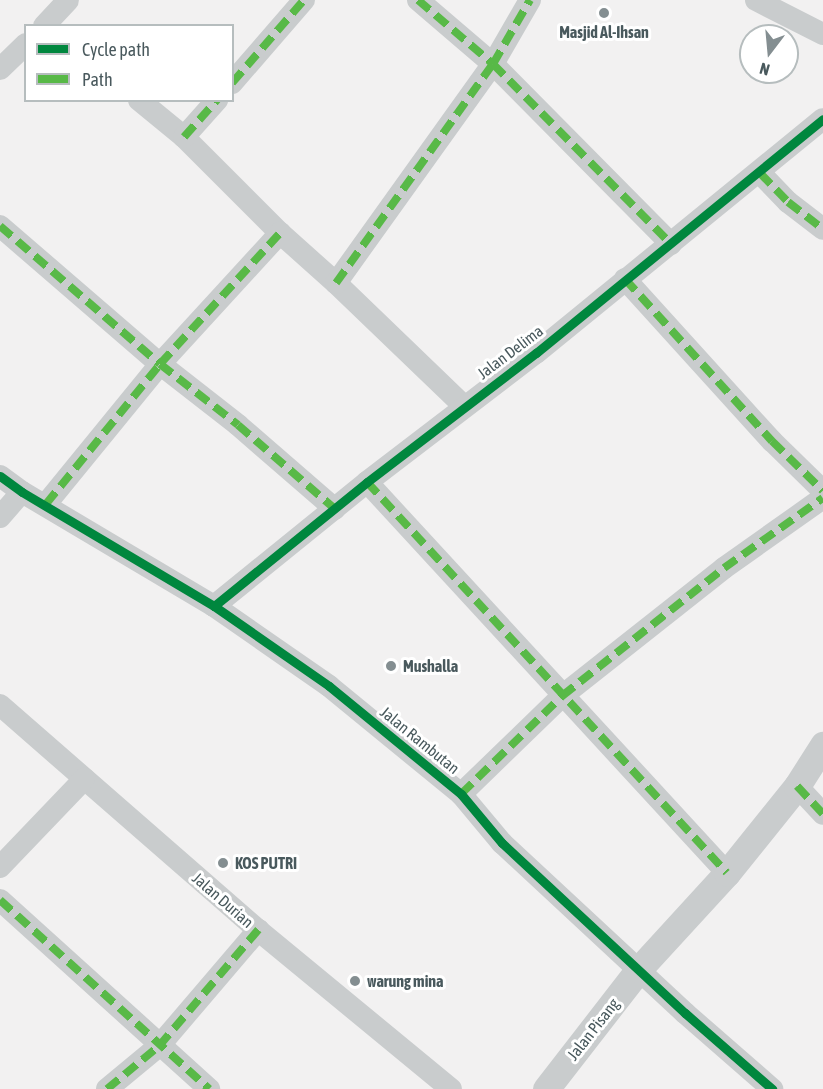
<!DOCTYPE html>
<style>
body{margin:0}
#map{position:relative;width:823px;height:1089px;overflow:hidden;background:#f2f1f1;font-family:"Asap Condensed",sans-serif}
div>[style]{position:absolute}
.minor>*{height:22px;margin:-11px;padding:0 11px;transform-origin:11px;border-radius:11px;background:#c9cccd}
.tertiary>*{height:27px;margin:-13.5px;padding:0 13.5px;transform-origin:13.5px;border-radius:13.5px;background:#c9cccd}
.quiet>*{height:8px;margin-top:-4px;transform-origin:0;background:repeating-linear-gradient(90deg,#58b947 0 15px,transparent 0 23px)}
.cycleway>*{height:9px;margin:-4.5px;padding:0 4.5px;transform-origin:4.5px;border-radius:4.5px;background:#00873e}
.dots>*{width:16px;height:16px;translate:-50% -50%;box-sizing:border-box;border:3px solid #fff;border-radius:50%}
span{translate:-50% -50%;white-space:nowrap;text-align:center;line-height:1.15;-webkit-text-stroke:6px #fff;paint-order:stroke}
.poi-label{font-size:16px;color:#49595d;font-weight:700}
.left{translate:0 -50%;text-align:left}
.street-label{font-size:16px;color:#49595d}
.legend{position:absolute;left:24px;top:24px;width:210px;height:78px;box-sizing:border-box;background:#fff;border:2px solid #b6bdbe;margin:0;padding:8px 10px;list-style:none;font-size:18px;color:#49595d}
.legend li{display:flex;align-items:center;gap:12px;height:30px}
.legend b{width:30px;border:2px solid #b6bdbe}
.north{position:absolute;left:739px;top:24px;width:60px;height:60px;box-sizing:border-box;background:#fff;border:2px solid #b6bdbe;border-radius:50%;rotate:196deg;font-size:16px;font-weight:700;line-height:24px;text-align:center;color:#49595d}
.north::after{content:'';display:block;margin:auto;width:21px;height:27px;background:#848e91;clip-path:polygon(50% 0,100% 100%,50% 72%,0 100%)}
</style>
<div id="map">
<div class="minor">
<i style="left:418px;top:0;width:99px;rotate:40.5deg"></i>
<i style="left:493px;top:64px;width:253px;rotate:45.3deg"></i>
<i style="left:756px;top:0;width:75px;rotate:26.9deg"></i>
<i style="left:44px;top:26px;width:35px;rotate:-47deg"></i>
<i style="left:0;top:69px;width:36px;rotate:-44deg"></i>
<i style="left:232px;top:83px;width:110px;rotate:-49.1deg"></i>
<i style="left:139px;top:100px;width:58px;rotate:39.4deg"></i>
<i style="left:184px;top:137px;width:136px;rotate:45deg"></i>
<i style="left:280px;top:233px;width:75px;rotate:41.8deg"></i>
<i style="left:336px;top:283px;width:178px;rotate:43.9deg"></i>
<i style="left:184px;top:137px;width:50px;rotate:-48.3deg"></i>
<i style="left:760px;top:173px;width:40px;rotate:46deg"></i>
<i style="left:788px;top:202px;width:44px;rotate:37.6deg"></i>
<i style="left:0;top:226px;width:211px;rotate:40.8deg"></i>
<i style="left:160px;top:364px;width:99px;rotate:38deg"></i>
<i style="left:238px;top:425px;width:128px;rotate:40.9deg"></i>
<i style="left:625px;top:279px;width:219px;rotate:47.8deg"></i>
<i style="left:772px;top:441px;width:71px;rotate:44.4deg"></i>
<i style="left:336px;top:283px;width:269px;rotate:-54.4deg"></i>
<i style="left:493px;top:64px;width:74px;rotate:-60deg"></i>
<i style="left:0;top:476px;width:27px;rotate:36deg"></i>
<i style="left:22px;top:492px;width:223px;rotate:30.7deg"></i>
<i style="left:214px;top:606px;width:140px;rotate:34.8deg"></i>
<i style="left:329px;top:686px;width:171px;rotate:39.3deg"></i>
<i style="left:461px;top:794px;width:64px;rotate:50.1deg"></i>
<i style="left:502px;top:843px;width:250px;rotate:42.9deg"></i>
<i style="left:685px;top:1013px;width:116px;rotate:41.1deg"></i>
<i style="left:367px;top:482px;width:531px;rotate:47.36deg"></i>
<i style="left:46px;top:504px;width:181px;rotate:-50.8deg"></i>
<i style="left:160px;top:364px;width:178px;rotate:-47.5deg"></i>
<i style="left:0;top:517px;width:33px;rotate:-49deg"></i>
<i style="left:214px;top:606px;width:197px;rotate:-39deg"></i>
<i style="left:367px;top:482px;width:213px;rotate:-37.4deg"></i>
<i style="left:536px;top:353px;width:370px;rotate:-39.2deg"></i>
<i style="left:0;top:705px;width:342px;rotate:41.1deg"></i>
<i style="left:258px;top:930px;width:250px;rotate:39.5deg"></i>
<i style="left:797px;top:786px;width:38px;rotate:47deg"></i>
<i style="left:461px;top:794px;width:141px;rotate:-44.1deg"></i>
<i style="left:562px;top:696px;width:206px;rotate:-38.3deg"></i>
<i style="left:724px;top:568px;width:121px;rotate:-35.3deg"></i>
<i style="left:0;top:867px;width:122px;rotate:-46.3deg"></i>
<i style="left:0;top:900px;width:282px;rotate:42.1deg"></i>
<i style="left:107px;top:1089px;width:67px;rotate:-39.6deg"></i>
<i style="left:159px;top:1046px;width:153px;rotate:-49.5deg"></i>
</div>
<div class="tertiary">
<i style="left:546px;top:1089px;width:152px;rotate:-52.2deg"></i>
<i style="left:639px;top:969px;width:130px;rotate:-47.5deg"></i>
<i style="left:727px;top:873px;width:112px;rotate:-51.2deg"></i>
<i style="left:797px;top:786px;width:49px;rotate:-57.6deg"></i>
</div>
<div class="quiet">
<i style="left:418px;top:0;width:99px;rotate:40.5deg"></i>
<i style="left:493px;top:64px;width:253px;rotate:45.3deg"></i>
<i style="left:232px;top:83px;width:110px;rotate:-49.1deg"></i>
<i style="left:184px;top:137px;width:50px;rotate:-48.3deg"></i>
<i style="left:760px;top:173px;width:40px;rotate:46deg"></i>
<i style="left:788px;top:202px;width:44px;rotate:37.6deg"></i>
<i style="left:0;top:226px;width:211px;rotate:40.8deg"></i>
<i style="left:160px;top:364px;width:99px;rotate:38deg"></i>
<i style="left:238px;top:425px;width:128px;rotate:40.9deg"></i>
<i style="left:625px;top:279px;width:219px;rotate:47.8deg"></i>
<i style="left:772px;top:441px;width:71px;rotate:44.4deg"></i>
<i style="left:336px;top:283px;width:269px;rotate:-54.4deg"></i>
<i style="left:493px;top:64px;width:74px;rotate:-60deg"></i>
<i style="left:367px;top:482px;width:531px;rotate:47.36deg"></i>
<i style="left:46px;top:504px;width:181px;rotate:-50.8deg"></i>
<i style="left:160px;top:364px;width:178px;rotate:-47.5deg"></i>
<i style="left:797px;top:786px;width:38px;rotate:47deg"></i>
<i style="left:461px;top:794px;width:141px;rotate:-44.1deg"></i>
<i style="left:562px;top:696px;width:206px;rotate:-38.3deg"></i>
<i style="left:724px;top:568px;width:121px;rotate:-35.3deg"></i>
<i style="left:0;top:900px;width:282px;rotate:42.1deg"></i>
<i style="left:107px;top:1089px;width:67px;rotate:-39.6deg"></i>
<i style="left:159px;top:1046px;width:153px;rotate:-49.5deg"></i>
</div>
<div class="cycleway">
<i style="left:0;top:476px;width:27px;rotate:36deg"></i>
<i style="left:22px;top:492px;width:223px;rotate:30.7deg"></i>
<i style="left:214px;top:606px;width:140px;rotate:34.8deg"></i>
<i style="left:329px;top:686px;width:171px;rotate:39.3deg"></i>
<i style="left:461px;top:794px;width:64px;rotate:50.1deg"></i>
<i style="left:502px;top:843px;width:250px;rotate:42.9deg"></i>
<i style="left:685px;top:1013px;width:116px;rotate:41.1deg"></i>
<i style="left:214px;top:606px;width:197px;rotate:-39deg"></i>
<i style="left:367px;top:482px;width:213px;rotate:-37.4deg"></i>
<i style="left:536px;top:353px;width:370px;rotate:-39.2deg"></i>
</div>
<div class="dots">
<i style="left:604px;top:13px;background:#848e91"></i>
<i style="left:391px;top:666px;background:#848e91"></i>
<i style="left:223px;top:863px;background:#848e91"></i>
<i style="left:355px;top:981px;background:#848e91"></i>
</div>
<div class="poi-label">
<span style="left:604px;top:32px">Masjid Al-Ihsan</span>
<span class="left" style="left:403px;top:666px">Mushalla</span>
<span class="left" style="left:235px;top:863px">KOS PUTRI</span>
<span class="left" style="left:367px;top:981px">warung mina</span>
</div>
<div class="street-label">
<span style="left:510px;top:352px;rotate:-37deg">Jalan Delima</span>
<span style="left:420px;top:740px;rotate:39deg">Jalan Rambutan</span>
<span style="left:223px;top:900px;rotate:41deg">Jalan Durian</span>
<span style="left:593px;top:1029px;rotate:-52deg">Jalan Pisang</span>
</div>
<ul class="legend">
<li><b style="height:8px;background:#00873e"></b>Cycle path</li>
<li><b style="height:8px;background:#58b947"></b>Path</li>
</ul>
<div class="north">N</div>
</div>
